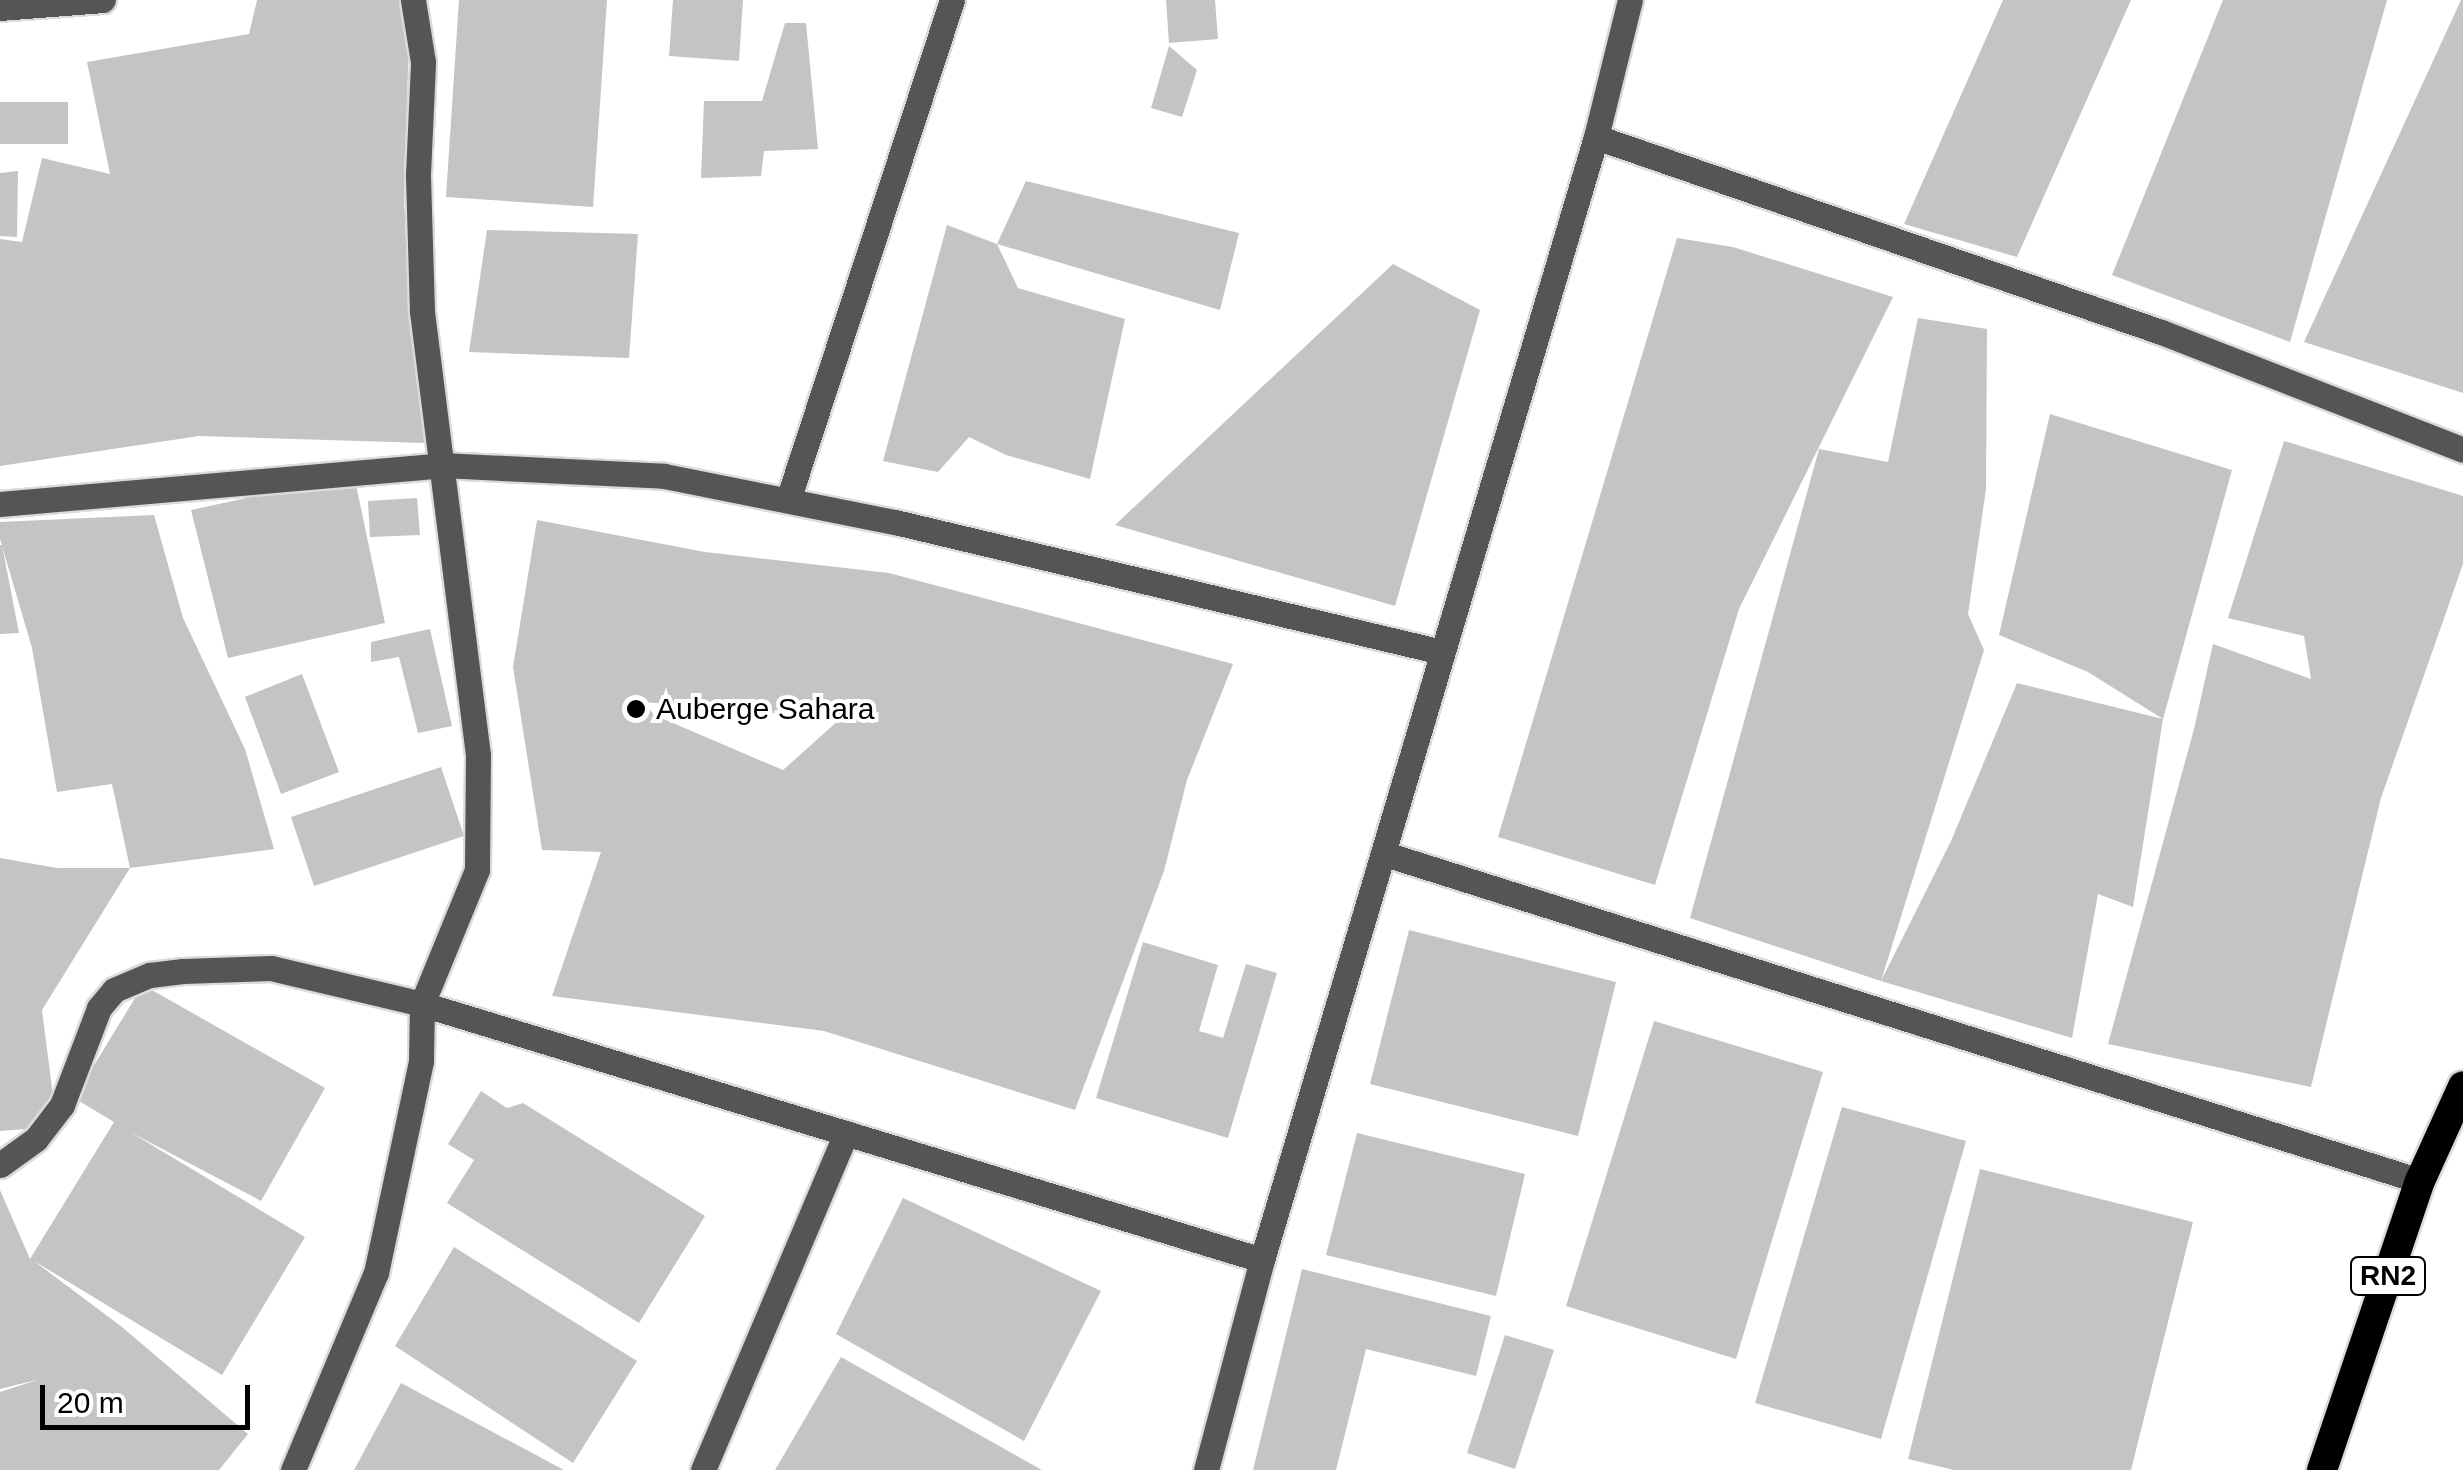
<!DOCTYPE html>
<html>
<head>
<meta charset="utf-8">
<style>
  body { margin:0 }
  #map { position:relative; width:2463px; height:1470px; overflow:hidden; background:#fff; font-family:Arial,sans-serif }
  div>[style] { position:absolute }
  .building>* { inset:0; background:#c4c4c4 }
  .roads { filter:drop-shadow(2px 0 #dbdbdb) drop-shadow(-2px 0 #dbdbdb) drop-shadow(0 2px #dbdbdb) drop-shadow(0 -2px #dbdbdb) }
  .minor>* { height:25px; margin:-12.5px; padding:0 12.5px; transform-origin:12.5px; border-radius:12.5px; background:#555 }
  .highway>* { height:30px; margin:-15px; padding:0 15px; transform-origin:15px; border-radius:15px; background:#000 }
  .dots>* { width:28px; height:28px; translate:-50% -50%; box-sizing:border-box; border:5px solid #fff; border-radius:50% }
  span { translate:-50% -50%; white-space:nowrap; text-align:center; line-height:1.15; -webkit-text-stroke:8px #fff; paint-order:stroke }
  .shield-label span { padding:2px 8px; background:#fff; border:2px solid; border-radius:8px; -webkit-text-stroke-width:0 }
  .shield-label { font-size:28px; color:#000; font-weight:700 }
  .poi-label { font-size:30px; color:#000 }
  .left { translate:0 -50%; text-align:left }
  .scale { position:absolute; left:40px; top:1385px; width:210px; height:45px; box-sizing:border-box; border:5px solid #000; border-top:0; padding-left:12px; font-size:30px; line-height:35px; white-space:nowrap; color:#000; -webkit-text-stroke:8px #fff; paint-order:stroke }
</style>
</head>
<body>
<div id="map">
  <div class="building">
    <i style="clip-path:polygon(257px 0,410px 0,404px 204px,425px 443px,199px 436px,0 466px,0 239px,22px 242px,42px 158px,110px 174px,87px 62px,249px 34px)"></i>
    <i style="clip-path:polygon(459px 0,607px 0,593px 207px,446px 197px)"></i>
    <i style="clip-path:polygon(673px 0,743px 0,739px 61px,669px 56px)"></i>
    <i style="clip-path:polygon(1166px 0,1215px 0,1218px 39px,1169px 43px)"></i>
    <i style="clip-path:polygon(2003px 0,2131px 0,2017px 257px,1904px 224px)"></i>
    <i style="clip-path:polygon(2223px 0,2387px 0,2290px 342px,2112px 275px)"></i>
    <i style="clip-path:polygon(2461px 0,2463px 0,2463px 393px,2304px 342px)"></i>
    <i style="clip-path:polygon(785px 23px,806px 23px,818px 149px,764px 151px,761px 176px,701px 178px,704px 101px,762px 101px)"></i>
    <i style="clip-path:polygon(1169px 46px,1197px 70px,1182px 117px,1151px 108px)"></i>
    <i style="clip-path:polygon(0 102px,68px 102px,68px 144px,0 144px)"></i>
    <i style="clip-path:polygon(18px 171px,17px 237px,0 236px,0 173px)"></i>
    <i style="clip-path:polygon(1026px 181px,1239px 233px,1220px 310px,997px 244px,1018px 288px,1125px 319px,1090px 479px,1006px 455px,969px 437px,938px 472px,883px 461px,947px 225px,997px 244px)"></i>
    <i style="clip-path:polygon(487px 230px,638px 234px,629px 358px,469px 352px)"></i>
    <i style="clip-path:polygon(1677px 238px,1733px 247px,1893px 297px,1739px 609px,1655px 885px,1498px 837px)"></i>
    <i style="clip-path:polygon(1393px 264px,1480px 310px,1395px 606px,1115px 525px)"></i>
    <i style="clip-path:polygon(1918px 318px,1987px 329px,1986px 489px,1968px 614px,1984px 650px,1881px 981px,1690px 918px,1819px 449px,1888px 462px)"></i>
    <i style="clip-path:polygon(2050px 414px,2232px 470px,2163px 719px,2133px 907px,2098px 894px,2072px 1038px,1881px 981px,1951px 841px,2017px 683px,2163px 719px,2088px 672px,1999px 635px)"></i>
    <i style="clip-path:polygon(2284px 441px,2463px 496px,2463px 564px,2381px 798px,2311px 1087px,2108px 1044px,2194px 729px,2213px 644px,2311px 679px,2304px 636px,2228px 618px)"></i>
    <i style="clip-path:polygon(354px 475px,385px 623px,228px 658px,191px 510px)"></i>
    <i style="clip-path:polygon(417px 498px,420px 535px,370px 537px,368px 501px)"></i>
    <i style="clip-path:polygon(154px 515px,183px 618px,245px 749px,274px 849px,130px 868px,42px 1010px,53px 1096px,28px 1129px,0 1131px,0 858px,57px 868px,130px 868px,112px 784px,57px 792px,32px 648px,0 539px,0 522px)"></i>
    <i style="clip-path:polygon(evenodd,537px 520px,705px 552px,889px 573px,1233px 664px,1187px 780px,1164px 871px,1075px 1110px,824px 1031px,552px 996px,601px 852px,542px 850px,513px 667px,537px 520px,644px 702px,840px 719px,783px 770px,654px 715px,644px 702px)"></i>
    <i style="clip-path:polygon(0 545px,2px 545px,19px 633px,0 634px)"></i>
    <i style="clip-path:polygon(430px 629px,452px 726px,418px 733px,399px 657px,371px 662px,371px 642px)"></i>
    <i style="clip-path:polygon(302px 674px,339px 772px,281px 794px,245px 697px)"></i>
    <i style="clip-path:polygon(441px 767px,464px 836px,314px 886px,291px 817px)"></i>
    <i style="clip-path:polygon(1409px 930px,1616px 982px,1578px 1136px,1370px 1084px)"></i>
    <i style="clip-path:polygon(1143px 942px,1218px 965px,1199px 1031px,1223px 1038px,1246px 964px,1277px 973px,1228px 1138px,1096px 1098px)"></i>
    <i style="clip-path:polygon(143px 985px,325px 1088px,261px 1201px,130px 1132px,305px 1237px,222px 1375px,34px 1261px,122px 1327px,248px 1434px,219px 1470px,0 1470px,0 1392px,40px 1379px,0 1389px,0 1190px,30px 1259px,114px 1122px,74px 1098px)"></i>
    <i style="clip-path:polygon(1654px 1021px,1823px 1072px,1736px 1359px,1566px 1306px)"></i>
    <i style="clip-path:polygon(481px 1091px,507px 1108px,523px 1103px,705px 1216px,639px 1323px,447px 1203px,474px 1160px,448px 1144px)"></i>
    <i style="clip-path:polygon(1842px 1107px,1966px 1141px,1881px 1439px,1755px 1403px)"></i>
    <i style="clip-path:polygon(1357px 1133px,1525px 1174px,1496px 1296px,1326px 1255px)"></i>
    <i style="clip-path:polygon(1980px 1169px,2193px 1222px,2131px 1470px,1954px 1470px,1908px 1459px)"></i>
    <i style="clip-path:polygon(903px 1198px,1101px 1291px,1024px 1441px,836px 1334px)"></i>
    <i style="clip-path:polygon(454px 1247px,637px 1361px,573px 1463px,395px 1346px)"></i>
    <i style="clip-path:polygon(1302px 1269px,1491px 1316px,1476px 1376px,1366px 1349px,1336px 1470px,1253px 1470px)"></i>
    <i style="clip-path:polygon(1505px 1335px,1554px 1350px,1515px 1469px,1467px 1453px)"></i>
    <i style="clip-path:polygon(841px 1357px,1042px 1470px,775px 1470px)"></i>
    <i style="clip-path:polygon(401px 1383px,564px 1470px,354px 1470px)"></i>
  </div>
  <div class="roads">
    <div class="minor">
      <i style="left:0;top:8px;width:103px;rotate:-4.4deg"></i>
      <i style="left:1596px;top:137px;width:598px;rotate:19.04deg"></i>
      <i style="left:2161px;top:332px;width:324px;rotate:21.3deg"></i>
      <i style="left:788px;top:500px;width:526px;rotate:-71.84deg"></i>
      <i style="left:0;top:504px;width:444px;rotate:-5deg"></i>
      <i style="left:442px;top:465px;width:222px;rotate:2.8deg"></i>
      <i style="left:664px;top:476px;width:236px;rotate:11.3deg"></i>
      <i style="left:895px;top:522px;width:562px;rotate:13.37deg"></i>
      <i style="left:1385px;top:854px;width:1085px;rotate:17.53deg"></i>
      <i style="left:0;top:1165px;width:44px;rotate:-35.8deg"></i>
      <i style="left:36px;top:1139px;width:43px;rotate:-52.6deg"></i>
      <i style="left:62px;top:1105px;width:104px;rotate:-69.1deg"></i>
      <i style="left:99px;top:1008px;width:23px;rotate:-50deg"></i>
      <i style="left:114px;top:990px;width:39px;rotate:-23deg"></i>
      <i style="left:150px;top:975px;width:33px;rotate:-7deg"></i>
      <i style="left:183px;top:971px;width:88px;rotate:-2deg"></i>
      <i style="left:271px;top:968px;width:155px;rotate:13.4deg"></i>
      <i style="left:422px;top:1004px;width:878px;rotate:16.95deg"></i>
      <i style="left:293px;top:1470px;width:214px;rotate:-67.2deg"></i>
      <i style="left:376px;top:1273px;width:217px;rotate:-78deg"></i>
      <i style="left:421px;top:1061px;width:57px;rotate:-89deg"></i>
      <i style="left:422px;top:1004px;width:145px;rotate:-67.7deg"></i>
      <i style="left:477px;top:870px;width:115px;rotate:-89.5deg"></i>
      <i style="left:478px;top:755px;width:448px;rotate:-97.2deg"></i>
      <i style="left:422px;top:311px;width:137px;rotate:-91.7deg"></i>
      <i style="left:418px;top:174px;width:112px;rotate:-87.4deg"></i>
      <i style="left:423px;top:62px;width:63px;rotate:-99.2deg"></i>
      <i style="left:703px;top:1470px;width:366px;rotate:-67deg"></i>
      <i style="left:1206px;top:1470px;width:217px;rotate:-75.1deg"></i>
      <i style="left:1262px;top:1260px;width:1172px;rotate:-73.44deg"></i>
      <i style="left:1596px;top:137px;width:141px;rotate:-76.1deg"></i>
    </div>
    <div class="highway">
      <i style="left:2322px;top:1470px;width:305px;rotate:-71.3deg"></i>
      <i style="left:2420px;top:1181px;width:104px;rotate:-65.6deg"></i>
    </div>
  </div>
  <div class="dots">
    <i style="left:636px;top:709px;background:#000"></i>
  </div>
  <div class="shield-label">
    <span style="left:2388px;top:1276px">RN2</span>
  </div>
  <div class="poi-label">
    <span class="left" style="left:656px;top:709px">Auberge Sahara</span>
  </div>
  <div class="scale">20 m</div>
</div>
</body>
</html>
